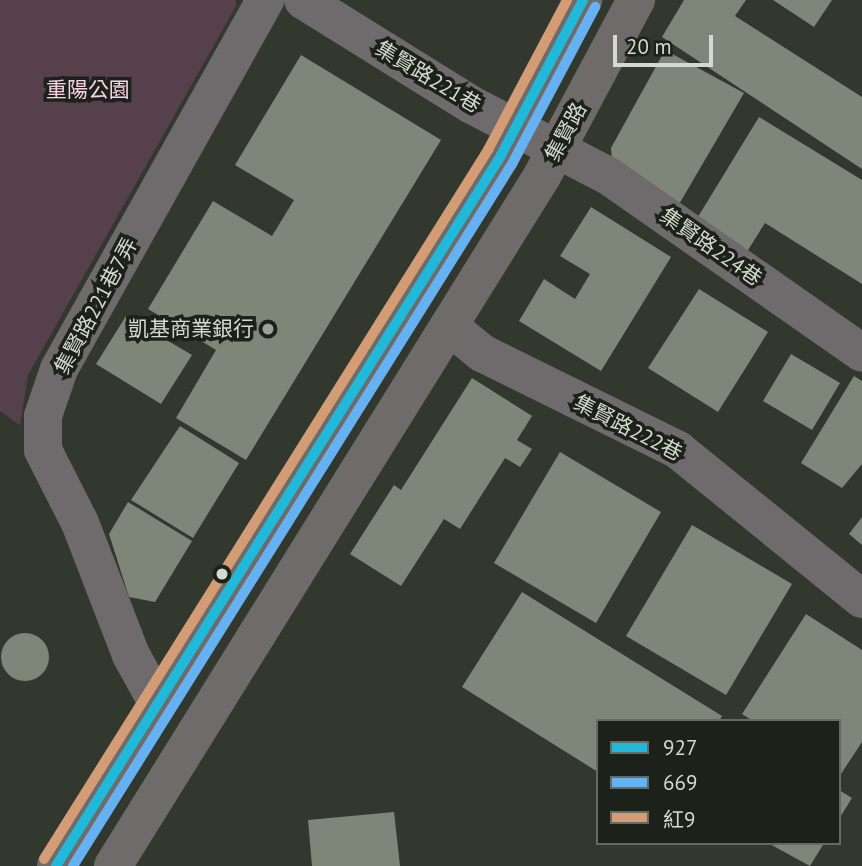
<!DOCTYPE html>
<html>
<head>
<meta charset="utf-8">
<style>
  body { margin:0 }
  #map { position:relative; width:862px; height:866px; overflow:hidden; background:#33382e; font-family:"PT Sans","Noto Sans TC",sans-serif }
  div>[style] { position:absolute }
  .green>* { inset:0; background:#55404b }
  .building>* { inset:0; background:#7e8579 }
  .round { border-radius:50% }
  .minor>* { height:38px; margin:-19px; padding:0 19px; transform-origin:19px; border-radius:19px; background:#6f6b6c }
  .major>* { height:38px; margin:-19px; padding:0 19px; transform-origin:19px; border-radius:19px; background:#6f6b6a }
  .bus-1>* { height:10px; margin:-5px; padding:0 5px; transform-origin:5px; border-radius:5px; background:#20b9da }
  .bus-2>* { height:10px; margin:-5px; padding:0 5px; transform-origin:5px; border-radius:5px; background:#66b1f2 }
  .bus-3>* { height:10px; margin:-5px; padding:0 5px; transform-origin:5px; border-radius:5px; background:#d39c74 }
  .dots>* { width:19px; height:19px; translate:-50% -50%; box-sizing:border-box; border:4px solid #1c2119; border-radius:50% }
  span { translate:-50% -50%; white-space:nowrap; text-align:center; line-height:1.15; -webkit-text-stroke:7px #1c2119; paint-order:stroke }
  .street-label { font-size:21px; color:#d4dad0 }
  .park-label { font-size:21px; color:#f9d0e6 }
  .poi-label { font-size:21px; color:#d4dad0 }
  .right { translate:-100% -50%; text-align:right }
  .legend { position:absolute; left:596px; top:719px; width:245px; height:126px; box-sizing:border-box; background:#1c2119; border:2px solid #666b62; margin:0; padding:9px 12px; list-style:none; font-size:21px; color:#d4dad0 }
  .legend li { display:flex; align-items:center; gap:14px; height:35px }
  .legend b { width:35px; border:2px solid #666b62 }
  .scale { position:absolute; left:613px; top:35px; width:100px; height:32px; box-sizing:border-box; border:4px solid #d4dad0; border-top:0; padding-left:9px; font-size:21px; line-height:24px; white-space:nowrap; color:#d4dad0; -webkit-text-stroke:5px #1c2119; paint-order:stroke }
</style>
</head>
<body>
<div id="map">
  <div class="green">
    <i style="clip-path:polygon(0 0,236px 0,236px 6px,28px 375px,20px 425px,0 411px)"></i>
  </div>
  <div class="building">
    <i style="clip-path:polygon(684px 0,746px 0,735px 16px,862px 97px,862px 169px,662px 37px)"></i>
    <i style="clip-path:polygon(773px 0,832px 0,814px 27px)"></i>
    <i style="clip-path:polygon(665px 50px,744px 93px,678px 206px,612px 159px,611px 148px)"></i>
    <i style="clip-path:polygon(301px 55px,441px 140px,246px 460px,176px 418px,216px 350px,148px 309px,213px 201px,272px 236px,294px 200px,235px 165px)"></i>
    <i style="clip-path:polygon(759px 117px,862px 180px,862px 284px,765px 223px,745px 255px,693px 225px)"></i>
    <i style="clip-path:polygon(591px 207px,671px 257px,601px 371px,519px 321px,544px 279px,575px 299px,590px 274px,560px 256px)"></i>
    <i style="clip-path:polygon(699px 289px,768px 332px,718px 412px,648px 368px)"></i>
    <i style="clip-path:polygon(126px 316px,192px 355px,161px 404px,96px 364px)"></i>
    <i style="clip-path:polygon(791px 354px,840px 383px,812px 430px,763px 401px)"></i>
    <i style="clip-path:polygon(854px 376px,862px 381px,862px 464px,842px 488px,801px 463px)"></i>
    <i style="clip-path:polygon(472px 378px,532px 416px,517px 440px,532px 449px,520px 467px,505px 458px,460px 529px,444px 519px,401px 586px,350px 554px,394px 485px,401px 490px)"></i>
    <i style="clip-path:polygon(180px 426px,239px 463px,193px 538px,131px 500px)"></i>
    <i style="clip-path:polygon(560px 452px,661px 512px,596px 623px,494px 563px)"></i>
    <i style="clip-path:polygon(128px 502px,192px 541px,155px 602px,129px 597px,109px 534px)"></i>
    <i style="clip-path:polygon(862px 517px,862px 545px,849px 534px)"></i>
    <i style="clip-path:polygon(692px 525px,792px 584px,726px 695px,626px 636px)"></i>
    <i style="clip-path:polygon(522px 592px,722px 716px,719px 721px,598px 721px,598px 772px,462px 687px)"></i>
    <i style="clip-path:polygon(806px 614px,862px 650px,862px 742px,839px 777px,839px 721px,753px 721px,742px 714px)"></i>
    <i class="round" style="left:1px;top:633px;width:48px;height:48px"></i>
    <i style="clip-path:polygon(839px 790px,852px 798px,839px 819px)"></i>
    <i style="clip-path:polygon(394px 812px,400px 866px,312px 866px,308px 820px)"></i>
    <i style="clip-path:polygon(768px 843px,824px 843px,810px 866px)"></i>
  </div>
  <div class="minor">
    <i style="left:303px;top:0;width:197px;rotate:31.9deg"></i>
    <i style="left:470px;top:104px;width:158px;rotate:27.5deg"></i>
    <i style="left:610px;top:177px;width:307px;rotate:34.9deg"></i>
    <i style="left:449px;top:326px;width:43px;rotate:39.3deg"></i>
    <i style="left:482px;top:353px;width:219px;rotate:26.3deg"></i>
    <i style="left:678px;top:450px;width:237px;rotate:39deg"></i>
    <i style="left:157px;top:702px;width:54px;rotate:-119deg"></i>
    <i style="left:131px;top:655px;width:142px;rotate:-111.1deg"></i>
    <i style="left:80px;top:523px;width:82px;rotate:-116.9deg"></i>
    <i style="left:43px;top:450px;width:34px;rotate:-90deg"></i>
    <i style="left:43px;top:416px;width:50px;rotate:-71.2deg"></i>
    <i style="left:59px;top:369px;width:423px;rotate:-60.8deg"></i>
  </div>
  <div class="major">
    <i style="left:56px;top:866px;width:837px;rotate:-57.94deg"></i>
    <i style="left:500px;top:157px;width:178px;rotate:-62.1deg"></i>
    <i style="left:113px;top:866px;width:812px;rotate:-58.13deg"></i>
    <i style="left:542px;top:176px;width:200px;rotate:-61.9deg"></i>
  </div>
  <div class="bus-1">
    <i style="left:56px;top:866px;width:837px;rotate:-57.94deg"></i>
    <i style="left:500px;top:157px;width:178px;rotate:-62.1deg"></i>
  </div>
  <div class="bus-2">
    <i style="left:73px;top:866px;width:828px;rotate:-57.98deg"></i>
    <i style="left:512px;top:164px;width:178px;rotate:-62.1deg"></i>
  </div>
  <div class="bus-3">
    <i style="left:44px;top:859px;width:837px;rotate:-57.94deg"></i>
    <i style="left:488px;top:150px;width:170px;rotate:-62.2deg"></i>
  </div>
  <div class="dots">
    <i style="left:268px;top:329px;background:#9ca197"></i>
    <i style="left:222px;top:574px;background:#d4dad0"></i>
  </div>
  <div class="street-label">
    <span style="left:428px;top:77px;rotate:31deg">集賢路221巷</span>
    <span style="left:566px;top:132px;rotate:-62deg">集賢路</span>
    <span style="left:711px;top:247px;rotate:35deg">集賢路224巷</span>
    <span style="left:96px;top:306px;rotate:-62deg">集賢路221巷7弄</span>
    <span style="left:628px;top:428px;rotate:27deg">集賢路222巷</span>
  </div>
  <div class="park-label">
    <span style="left:88px;top:90px">重陽公園</span>
  </div>
  <div class="poi-label">
    <span class="right" style="left:254px;top:329px">凱基商業銀行</span>
  </div>
  <ul class="legend">
  <li><b style="height:9px;background:#20b9da"></b>927</li>
  <li><b style="height:9px;background:#66b1f2"></b>669</li>
  <li><b style="height:9px;background:#d39c74"></b>紅9</li>
  </ul>
  <div class="scale">20 m</div>
</div>
</body>
</html>
